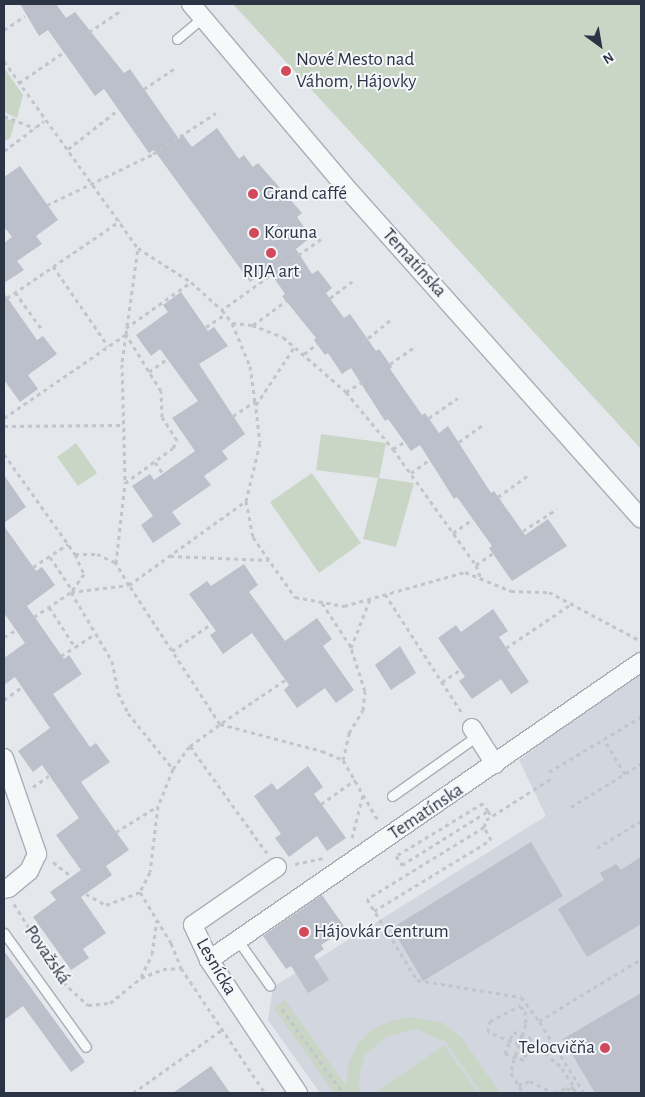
<!DOCTYPE html>
<html>
<head>
<meta charset="utf-8">
<style>
  body { margin:0 }
  #map { position:relative; width:645px; height:1097px; overflow:hidden; background:#e4e7ec; font-family:"Alegreya Sans",sans-serif }
  div>[style] { position:absolute }
  .built>* { inset:0; background:#d2d6de }
  .green>* { inset:0; background:#c9d6c5 }
  .building>* { inset:0; background:#bbc0ca }
  .path>* { height:3px; margin-top:-1.5px; transform-origin:0; background:repeating-linear-gradient(90deg,#c2c5cb 0 4px,transparent 0 8px) }
  .roads { filter:drop-shadow(1px 0 #a9aeb7) drop-shadow(-1px 0 #a9aeb7) drop-shadow(0 1px #a9aeb7) drop-shadow(0 -1px #a9aeb7) }
  .service>* { height:9px; margin:-4.5px; padding:0 4.5px; transform-origin:4.5px; border-radius:4.5px; background:#f7f8fa }
  .minor>* { height:18px; margin:-9px; padding:0 9px; transform-origin:9px; border-radius:9px; background:#f7f8fa }
  .dots>* { width:14px; height:14px; translate:-50% -50%; box-sizing:border-box; border:2px solid #f4f6f9; border-radius:50% }
  span { translate:-50% -50%; white-space:nowrap; text-align:center; line-height:1.15; -webkit-text-stroke:4px #f4f6f9; paint-order:stroke }
  .poi-label { font-size:19px; color:#2b3445 }
  .left { translate:0 -50%; text-align:left }
  .right { translate:-100% -50%; text-align:right }
  .street-label { font-size:19px; color:#2b3445 }
  .frame { position:absolute; inset:0; border:5px solid #2b3445; pointer-events:none }
  .north { position:absolute; left:575px; top:20px; width:50px; height:50px; -webkit-text-stroke:4px #f4f6f9; paint-order:stroke; rotate:148deg; font-size:14px; font-weight:700; line-height:20px; text-align:center; color:#2b3445 }
  .north::after { content:''; display:block; margin:auto; width:18px; height:22px; background:#2b3445; clip-path:polygon(50% 0,100% 100%,50% 72%,0 100%) }
</style>
</head>
<body>
<div id="map">
  <div class="built">
    <i style="clip-path:polygon(641px 669px,641px 1093px,320px 1093px,268px 1020px,273px 987px,546px 816px,519px 760px)"></i>
  </div>
  <div class="green">
    <i style="clip-path:polygon(233px 4px,641px 4px,641px 449px)"></i>
    <i style="clip-path:polygon(4px 68px,23px 95px,17px 118px,4px 112px)"></i>
    <i style="clip-path:polygon(4px 118px,15px 122px,10px 138px,4px 142px)"></i>
    <i style="clip-path:polygon(321px 434px,386px 443px,379px 478px,414px 483px,396px 547px,363px 539px,378px 478px,316px 470px)"></i>
    <i style="clip-path:polygon(76px 443px,97px 473px,78px 486px,57px 457px)"></i>
    <i style="clip-path:polygon(312px 473px,361px 543px,319px 573px,270px 502px)"></i>
    <i style="clip-path:polygon(285px 1000px,346px 1086px,349px 1063px,358px 1043px,373px 1029px,393px 1020px,412px 1017px,443px 1023px,462px 1038px,500px 1093px,481px 1093px,446px 1042px,416px 1029px,386px 1037px,365px 1055px,360px 1072px,359px 1093px,334px 1093px,274px 1008px)"></i>
    <i style="clip-path:polygon(444px 1045px,478px 1093px,375px 1093px)"></i>
  </div>
  <div class="building">
    <i style="clip-path:polygon(20px 4px,56px 4px,66px 18px,75px 12px,124px 73px,130px 69px,179px 139px,183px 135px,192px 147px,217px 128px,239px 159px,244px 155px,253px 167px,258px 163px,302px 213px,297px 217px,311px 237px,296px 249px,312px 274px,318px 270px,332px 288px,326px 293px,344px 318px,350px 314px,376px 351px,379px 349px,392px 367px,390px 369px,422px 415px,425px 413px,439px 433px,448px 426px,491px 493px,494px 491px,525px 535px,548px 519px,567px 546px,512px 581px,489px 548px,492px 546px,457px 497px,454px 499px,420px 445px,411px 451px,388px 419px,385px 421px,351px 368px,342px 374px,328px 353px,325px 355px,314px 340px,316px 338px,282px 296px,285px 294px,268px 269px,250px 282px,154px 150px,149px 153px,104px 89px,95px 96px,48px 30px,39px 36px)"></i>
    <i style="clip-path:polygon(20px 166px,58px 220px,36px 236px,42px 244px,17px 261px,24px 270px,4px 283px,4px 243px,12px 237px,4px 227px,4px 177px)"></i>
    <i style="clip-path:polygon(181px 292px,208px 331px,214px 327px,228px 346px,199px 364px,245px 434px,222px 451px,228px 459px,204px 476px,211px 485px,172px 512px,181px 524px,153px 543px,141px 525px,153px 516px,132px 486px,150px 474px,154px 480px,195px 451px,172px 418px,198px 401px,160px 349px,151px 356px,136px 335px,168px 312px,163px 305px)"></i>
    <i style="clip-path:polygon(4px 293px,37px 340px,43px 336px,57px 354px,28px 375px,38px 389px,20px 402px,4px 380px)"></i>
    <i style="clip-path:polygon(4px 475px,26px 507px,4px 523px)"></i>
    <i style="clip-path:polygon(4px 526px,36px 571px,42px 567px,55px 585px,27px 606px,64px 659px,69px 655px,82px 674px,53px 694px,90px 747px,96px 743px,110px 762px,81px 782px,129px 850px,106px 866px,112px 875px,81px 897px,106px 933px,83px 949px,89px 958px,71px 970px,33px 917px,56px 900px,50px 892px,81px 870px,56px 835px,79px 818px,42px 765px,33px 772px,18px 751px,50px 728px,15px 677px,4px 685px,4px 658px,25px 643px,4px 613px)"></i>
    <i style="clip-path:polygon(244px 564px,258px 585px,249px 592px,285px 641px,317px 618px,332px 639px,323px 646px,354px 690px,336px 703px,325px 688px,297px 708px,284px 690px,289px 685px,252px 633px,223px 654px,210px 635px,216px 631px,189px 594px,207px 581px,211px 586px)"></i>
    <i style="clip-path:polygon(493px 609px,508px 631px,499px 637px,529px 682px,511px 694px,501px 679px,472px 699px,459px 681px,465px 677px,438px 638px,456px 625px,461px 632px)"></i>
    <i style="clip-path:polygon(400px 646px,416px 673px,391px 690px,375px 665px)"></i>
    <i style="clip-path:polygon(308px 766px,323px 787px,314px 794px,346px 838px,327px 851px,317px 836px,289px 857px,275px 838px,281px 834px,254px 796px,272px 783px,277px 790px)"></i>
    <i style="clip-path:polygon(531px 842px,563px 896px,423px 981px,392px 928px)"></i>
    <i style="clip-path:polygon(641px 857px,641px 924px,587px 957px,558px 909px,604px 880px,600px 873px,616px 864px,621px 870px)"></i>
    <i style="clip-path:polygon(322px 895px,346px 929px,321px 945px,324px 949px,314px 956px,329px 980px,308px 993px,291px 966px,286px 969px,263px 936px)"></i>
    <i style="clip-path:polygon(4px 951px,85px 1062px,71px 1072px,23px 1006px,4px 1020px)"></i>
    <i style="clip-path:polygon(641px 993px,641px 1093px,595px 1093px,563px 1039px)"></i>
    <i style="clip-path:polygon(211px 1066px,230px 1093px,173px 1093px)"></i>
  </div>
  <div class="path">
    <i style="left:4px;top:30px;width:25px;rotate:-34deg"></i>
    <i style="left:89px;top:32px;width:40px;rotate:-34deg"></i>
    <i style="left:4px;top:61px;width:230px;rotate:54.4deg"></i>
    <i style="left:19px;top:83px;width:55px;rotate:-34.6deg"></i>
    <i style="left:144px;top:89px;width:36px;rotate:-34deg"></i>
    <i style="left:4px;top:116px;width:33px;rotate:21deg"></i>
    <i style="left:68px;top:149px;width:63px;rotate:-38deg"></i>
    <i style="left:4px;top:151px;width:50px;rotate:-36.9deg"></i>
    <i style="left:47px;top:205px;width:118px;rotate:-25.7deg"></i>
    <i style="left:153px;top:154px;width:75px;rotate:-33.1deg"></i>
    <i style="left:321px;top:239px;width:122px;rotate:144.4deg"></i>
    <i style="left:222px;top:310px;width:16px;rotate:52deg"></i>
    <i style="left:232px;top:323px;width:47px;rotate:67.3deg"></i>
    <i style="left:250px;top:366px;width:35px;rotate:82deg"></i>
    <i style="left:255px;top:401px;width:42px;rotate:83.2deg"></i>
    <i style="left:260px;top:443px;width:60px;rotate:103.6deg"></i>
    <i style="left:246px;top:501px;width:37px;rotate:79deg"></i>
    <i style="left:253px;top:537px;width:73px;rotate:55deg"></i>
    <i style="left:295px;top:597px;width:50px;rotate:10.4deg"></i>
    <i style="left:344px;top:606px;width:126px;rotate:-15.7deg"></i>
    <i style="left:465px;top:572px;width:50px;rotate:22.4deg"></i>
    <i style="left:511px;top:591px;width:38px;rotate:2deg"></i>
    <i style="left:549px;top:592px;width:104px;rotate:28deg"></i>
    <i style="left:53px;top:266px;width:97px;rotate:55.5deg"></i>
    <i style="left:15px;top:292px;width:48px;rotate:54.3deg"></i>
    <i style="left:7px;top:298px;width:137px;rotate:-34.3deg"></i>
    <i style="left:330px;top:298px;width:31px;rotate:-37deg"></i>
    <i style="left:232px;top:323px;width:20px;rotate:6deg"></i>
    <i style="left:252px;top:325px;width:33px;rotate:21deg"></i>
    <i style="left:283px;top:337px;width:84px;rotate:41.1deg"></i>
    <i style="left:346px;top:392px;width:74px;rotate:50.5deg"></i>
    <i style="left:393px;top:449px;width:143px;rotate:54.4deg"></i>
    <i style="left:476px;top:565px;width:12px;rotate:70deg"></i>
    <i style="left:253px;top:325px;width:41px;rotate:-36deg"></i>
    <i style="left:206px;top:327px;width:23px;rotate:-34deg"></i>
    <i style="left:126px;top:328px;width:80px;rotate:-35.3deg"></i>
    <i style="left:362px;top:343px;width:36px;rotate:-39deg"></i>
    <i style="left:304px;top:354px;width:16px;rotate:-38deg"></i>
    <i style="left:390px;top:364px;width:29px;rotate:-35deg"></i>
    <i style="left:149px;top:372px;width:22px;rotate:-36deg"></i>
    <i style="left:346px;top:392px;width:19px;rotate:-32deg"></i>
    <i style="left:256px;top:405px;width:71px;rotate:-56.5deg"></i>
    <i style="left:233px;top:416px;width:27px;rotate:-34deg"></i>
    <i style="left:4px;top:418px;width:148px;rotate:-34.5deg"></i>
    <i style="left:126px;top:334px;width:30px;rotate:98deg"></i>
    <i style="left:122px;top:364px;width:118px;rotate:88.5deg"></i>
    <i style="left:429px;top:418px;width:35px;rotate:-35deg"></i>
    <i style="left:4px;top:426px;width:120px;rotate:-0.5deg"></i>
    <i style="left:459px;top:442px;width:29px;rotate:-36deg"></i>
    <i style="left:393px;top:449px;width:13px;rotate:-32deg"></i>
    <i style="left:4px;top:454px;width:123px;rotate:54.6deg"></i>
    <i style="left:75px;top:554px;width:22px;rotate:66deg"></i>
    <i style="left:84px;top:574px;width:22px;rotate:126deg"></i>
    <i style="left:71px;top:592px;width:80px;rotate:59.3deg"></i>
    <i style="left:112px;top:661px;width:33px;rotate:79deg"></i>
    <i style="left:118px;top:693px;width:22px;rotate:63deg"></i>
    <i style="left:128px;top:713px;width:72px;rotate:51.2deg"></i>
    <i style="left:173px;top:769px;width:40px;rotate:112deg"></i>
    <i style="left:158px;top:806px;width:66px;rotate:96.9deg"></i>
    <i style="left:150px;top:872px;width:22px;rotate:117deg"></i>
    <i style="left:155px;top:462px;width:14px;rotate:56deg"></i>
    <i style="left:411px;top:473px;width:24px;rotate:-36deg"></i>
    <i style="left:498px;top:497px;width:36px;rotate:-36deg"></i>
    <i style="left:523px;top:531px;width:40px;rotate:-32.9deg"></i>
    <i style="left:453px;top:533px;width:24px;rotate:-35deg"></i>
    <i style="left:75px;top:554px;width:22px"></i>
    <i style="left:97px;top:554px;width:21px;rotate:25deg"></i>
    <i style="left:170px;top:556px;width:99px;rotate:2.3deg"></i>
    <i style="left:50px;top:557px;width:40px;rotate:56deg"></i>
    <i style="left:476px;top:565px;width:21px;rotate:-35deg"></i>
    <i style="left:33px;top:567px;width:42px;rotate:-33.3deg"></i>
    <i style="left:385px;top:594px;width:142px;rotate:57.1deg"></i>
    <i style="left:322px;top:603px;width:53px;rotate:56.6deg"></i>
    <i style="left:49px;top:607px;width:48px;rotate:57deg"></i>
    <i style="left:75px;top:647px;width:24px;rotate:-33deg"></i>
    <i style="left:34px;top:617px;width:45px;rotate:-34deg"></i>
    <i style="left:71px;top:592px;width:58px;rotate:-6.9deg"></i>
    <i style="left:129px;top:585px;width:26px;rotate:-121deg"></i>
    <i style="left:116px;top:563px;width:81px;rotate:-83.6deg"></i>
    <i style="left:125px;top:483px;width:59px;rotate:-36.1deg"></i>
    <i style="left:173px;top:448px;width:9px;rotate:-63deg"></i>
    <i style="left:177px;top:440px;width:27px;rotate:-123deg"></i>
    <i style="left:162px;top:417px;width:26px;rotate:-92deg"></i>
    <i style="left:161px;top:391px;width:67px;rotate:-121.6deg"></i>
    <i style="left:126px;top:334px;width:87px;rotate:-82.1deg"></i>
    <i style="left:138px;top:248px;width:63px;rotate:32.7deg"></i>
    <i style="left:191px;top:282px;width:42px;rotate:42.1deg"></i>
    <i style="left:4px;top:637px;width:14px;rotate:-30deg"></i>
    <i style="left:506px;top:648px;width:81px;rotate:-33.9deg"></i>
    <i style="left:172px;top:651px;width:47px;rotate:-34.7deg"></i>
    <i style="left:61px;top:656px;width:17px;rotate:-33deg"></i>
    <i style="left:285px;top:680px;width:78px;rotate:145.9deg"></i>
    <i style="left:220px;top:724px;width:106px;rotate:14.8deg"></i>
    <i style="left:322px;top:751px;width:23px;rotate:23deg"></i>
    <i style="left:343px;top:760px;width:72px;rotate:59.9deg"></i>
    <i style="left:442px;top:682px;width:22px;rotate:-34deg"></i>
    <i style="left:4px;top:700px;width:22px;rotate:-36deg"></i>
    <i style="left:190px;top:746px;width:132px;rotate:54.3deg"></i>
    <i style="left:343px;top:760px;width:28px;rotate:-77deg"></i>
    <i style="left:349px;top:733px;width:27px;rotate:-59deg"></i>
    <i style="left:363px;top:710px;width:19px;rotate:-84deg"></i>
    <i style="left:365px;top:691px;width:45px;rotate:-108deg"></i>
    <i style="left:351px;top:648px;width:53px;rotate:-68.8deg"></i>
    <i style="left:173px;top:769px;width:29px;rotate:-54deg"></i>
    <i style="left:190px;top:746px;width:37px;rotate:-36deg"></i>
    <i style="left:220px;top:724px;width:166px;rotate:-123.2deg"></i>
    <i style="left:129px;top:585px;width:144px;rotate:-35.7deg"></i>
    <i style="left:549px;top:772px;width:64px;rotate:-31deg"></i>
    <i style="left:625px;top:774px;width:41px;rotate:-121deg"></i>
    <i style="left:604px;top:739px;width:43px;rotate:-30.7deg"></i>
    <i style="left:33px;top:787px;width:19px;rotate:-35deg"></i>
    <i style="left:321px;top:804px;width:42px;rotate:-35.2deg"></i>
    <i style="left:571px;top:807px;width:82px;rotate:-31.6deg"></i>
    <i style="left:488px;top:811px;width:9px;rotate:-122deg"></i>
    <i style="left:483px;top:803px;width:102px;rotate:148.7deg"></i>
    <i style="left:396px;top:856px;width:11px;rotate:56deg"></i>
    <i style="left:402px;top:865px;width:102px;rotate:-32.1deg"></i>
    <i style="left:488px;top:811px;width:7px;rotate:56deg"></i>
    <i style="left:484px;top:827px;width:7px;rotate:-74deg"></i>
    <i style="left:486px;top:820px;width:78px;rotate:-32.5deg"></i>
    <i style="left:116px;top:832px;width:49px;rotate:-31.8deg"></i>
    <i style="left:352px;top:838px;width:44px;rotate:-75.7deg"></i>
    <i style="left:597px;top:848px;width:52px;rotate:-31.5deg"></i>
    <i style="left:53px;top:862px;width:24px;rotate:38deg"></i>
    <i style="left:295px;top:864px;width:29px;rotate:-12deg"></i>
    <i style="left:140px;top:892px;width:60px;rotate:58.7deg"></i>
    <i style="left:171px;top:943px;width:27px;rotate:68deg"></i>
    <i style="left:181px;top:968px;width:151px;rotate:56.1deg"></i>
    <i style="left:86px;top:894px;width:23px;rotate:29deg"></i>
    <i style="left:106px;top:905px;width:36px;rotate:-21deg"></i>
    <i style="left:14px;top:904px;width:92px;rotate:57.9deg"></i>
    <i style="left:63px;top:982px;width:34px;rotate:43deg"></i>
    <i style="left:88px;top:1005px;width:22px;rotate:-5deg"></i>
    <i style="left:110px;top:1003px;width:40px;rotate:-39deg"></i>
    <i style="left:141px;top:978px;width:24px;rotate:-22deg"></i>
    <i style="left:163px;top:969px;width:18px;rotate:-3deg"></i>
    <i style="left:374px;top:911px;width:137px;rotate:-31.3deg"></i>
    <i style="left:491px;top:840px;width:15px;rotate:-118deg"></i>
    <i style="left:484px;top:827px;width:137px;rotate:148.4deg"></i>
    <i style="left:367px;top:899px;width:95px;rotate:58.3deg"></i>
    <i style="left:417px;top:980px;width:105px;rotate:9.3deg"></i>
    <i style="left:521px;top:997px;width:30px;rotate:53deg"></i>
    <i style="left:141px;top:977px;width:25px;rotate:-64deg"></i>
    <i style="left:152px;top:954px;width:34px;rotate:-82deg"></i>
    <i style="left:282px;top:1009px;width:104px;rotate:54deg"></i>
    <i style="left:513px;top:1032px;width:19px;rotate:18deg"></i>
    <i style="left:531px;top:1038px;width:23px;rotate:108deg"></i>
    <i style="left:524px;top:1060px;width:20px;rotate:-162deg"></i>
    <i style="left:505px;top:1054px;width:23px;rotate:-70deg"></i>
    <i style="left:518px;top:1085px;width:13px;rotate:-18deg"></i>
    <i style="left:530px;top:1081px;width:27px;rotate:27deg"></i>
    <i style="left:554px;top:1093px;width:13px;rotate:-23deg"></i>
    <i style="left:566px;top:1088px;width:6px;rotate:18deg"></i>
    <i style="left:572px;top:1090px;width:5px;rotate:-79deg"></i>
    <i style="left:573px;top:1085px;width:23px;rotate:-124deg"></i>
    <i style="left:560px;top:1066px;width:18px;rotate:-139deg"></i>
    <i style="left:546px;top:1054px;width:18px;rotate:-161deg"></i>
    <i style="left:529px;top:1048px;width:11px;rotate:-158deg"></i>
    <i style="left:519px;top:1044px;width:33px;rotate:-159deg"></i>
    <i style="left:488px;top:1032px;width:11px;rotate:-80deg"></i>
    <i style="left:490px;top:1021px;width:34px;rotate:-27deg"></i>
    <i style="left:520px;top:1006px;width:7px;rotate:45deg"></i>
    <i style="left:525px;top:1011px;width:13px;rotate:86deg"></i>
    <i style="left:526px;top:1024px;width:12px;rotate:110deg"></i>
    <i style="left:522px;top:1035px;width:9px;rotate:108deg"></i>
    <i style="left:519px;top:1044px;width:23px;rotate:108deg"></i>
    <i style="left:512px;top:1066px;width:7px;rotate:98deg"></i>
    <i style="left:511px;top:1073px;width:23px;rotate:59deg"></i>
    <i style="left:573px;top:1088px;width:7px;rotate:45deg"></i>
    <i style="left:133px;top:1093px;width:110px;rotate:-35.4deg"></i>
    <i style="left:584px;top:1093px;width:85px;rotate:-122deg"></i>
    <i style="left:539px;top:1021px;width:119px;rotate:-31.3deg"></i>
  </div>
  <div class="roads">
    <div class="service">
      <i style="left:177px;top:39px;width:34px;rotate:-40deg"></i>
      <i style="left:392px;top:796px;width:104px;rotate:-35.2deg"></i>
      <i style="left:4px;top:933px;width:140px;rotate:54.3deg"></i>
      <i style="left:237px;top:939px;width:57px;rotate:54.9deg"></i>
    </div>
    <div class="minor">
      <i style="left:191px;top:4px;width:248px;rotate:49.8deg"></i>
      <i style="left:351px;top:193px;width:436px;rotate:48.3deg"></i>
      <i style="left:472px;top:728px;width:43px;rotate:57.4deg"></i>
      <i style="left:4px;top:758px;width:102px;rotate:71deg"></i>
      <i style="left:37px;top:854px;width:19px;rotate:115deg"></i>
      <i style="left:29px;top:871px;width:26px;rotate:140deg"></i>
      <i style="left:9px;top:888px;width:5px;rotate:169deg"></i>
      <i style="left:277px;top:867px;width:102px;rotate:145.4deg"></i>
      <i style="left:193px;top:925px;width:38px;rotate:65deg"></i>
      <i style="left:209px;top:960px;width:160px;rotate:56.2deg"></i>
      <i style="left:209px;top:960px;width:525px;rotate:-34.6deg"></i>
    </div>
  </div>
  <div class="dots">
    <i style="left:286px;top:71px;background:#d1495b"></i>
    <i style="left:253px;top:194px;background:#d1495b"></i>
    <i style="left:254px;top:233px;background:#d1495b"></i>
    <i style="left:271px;top:253px;background:#d1495b"></i>
    <i style="left:304px;top:932px;background:#d1495b"></i>
    <i style="left:605px;top:1048px;background:#d1495b"></i>
  </div>
  <div class="poi-label">
    <span class="left" style="left:296px;top:71px">Nové Mesto nad<br>Váhom, Hájovky</span>
    <span class="left" style="left:263px;top:194px">Grand caffé</span>
    <span class="left" style="left:264px;top:233px">Koruna</span>
    <span style="left:271px;top:272px">RIJA art</span>
    <span class="left" style="left:314px;top:932px">Hájovkár Centrum</span>
    <span class="right" style="left:595px;top:1048px">Telocvičňa</span>
  </div>
  <div class="street-label">
    <span style="left:414px;top:263px;rotate:48deg">Tematínska</span>
    <span style="left:426px;top:812px;rotate:-34deg">Tematínska</span>
    <span style="left:47px;top:955px;rotate:56deg">Považská</span>
    <span style="left:216px;top:967px;rotate:60deg">Lesnícka</span>
  </div>
  <div class="frame"></div>
  <div class="north">N</div>
</div>
</body>
</html>
